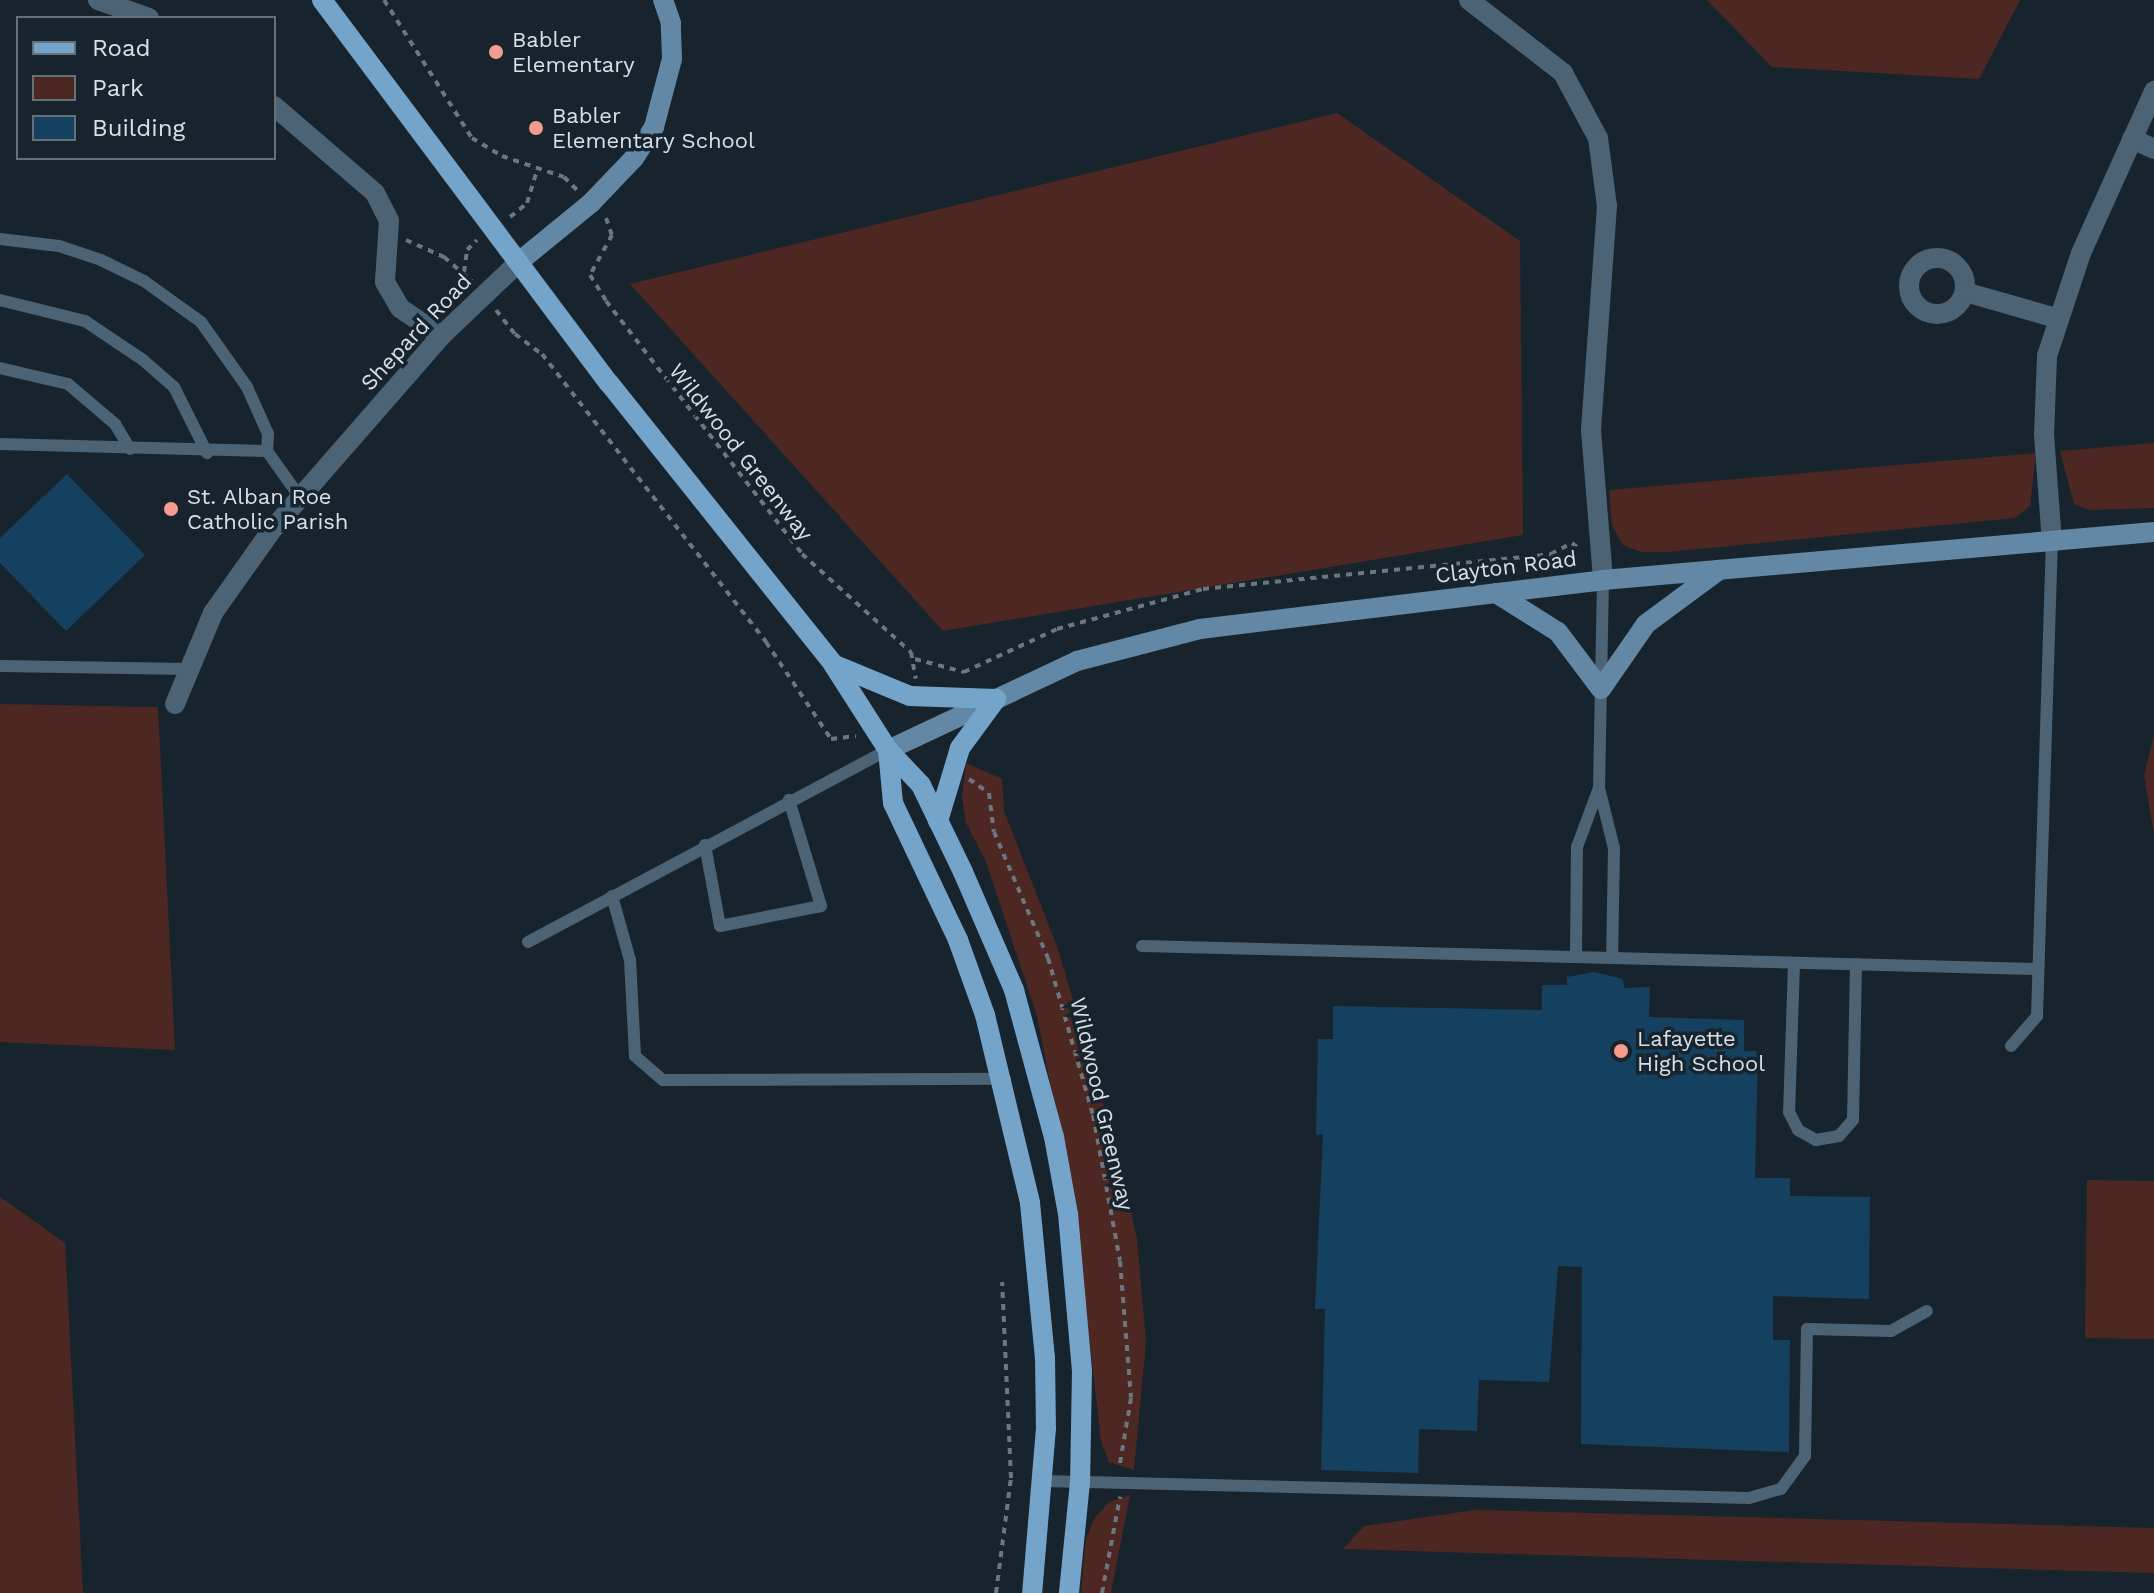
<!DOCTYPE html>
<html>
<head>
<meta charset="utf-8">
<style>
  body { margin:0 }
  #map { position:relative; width:2154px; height:1593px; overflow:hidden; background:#18242d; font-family:"Work Sans",sans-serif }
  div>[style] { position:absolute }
  .green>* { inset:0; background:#4d2722 }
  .building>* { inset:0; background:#154160 }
  .path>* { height:4px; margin-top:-2px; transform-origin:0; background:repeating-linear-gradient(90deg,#6c767e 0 6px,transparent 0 12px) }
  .lane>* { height:12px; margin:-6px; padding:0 6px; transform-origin:6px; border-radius:6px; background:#4c6376 }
  .street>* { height:20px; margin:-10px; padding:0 10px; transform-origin:10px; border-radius:10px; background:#4c6376 }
  .street>.ring { margin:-10px; padding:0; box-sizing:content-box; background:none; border:20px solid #4c6376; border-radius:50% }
  .secondary>* { height:20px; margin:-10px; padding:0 10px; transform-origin:10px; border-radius:10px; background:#6388a5 }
  .primary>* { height:20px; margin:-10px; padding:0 10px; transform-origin:10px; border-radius:10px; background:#74a4ca }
  .dots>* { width:22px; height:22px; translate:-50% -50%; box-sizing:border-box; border:4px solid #18242d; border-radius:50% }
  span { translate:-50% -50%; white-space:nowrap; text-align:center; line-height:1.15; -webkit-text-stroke:7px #18242d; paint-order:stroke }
  .poi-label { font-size:22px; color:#d8e0e6 }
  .left { translate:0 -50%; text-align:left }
  .street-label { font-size:22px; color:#d8e0e6 }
  .legend { position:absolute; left:16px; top:16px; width:260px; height:144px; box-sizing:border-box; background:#18242d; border:2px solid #656f77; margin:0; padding:10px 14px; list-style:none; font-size:24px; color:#d8e0e6 }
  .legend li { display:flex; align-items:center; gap:16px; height:40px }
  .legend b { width:40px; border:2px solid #656f77 }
</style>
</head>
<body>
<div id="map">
  <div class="green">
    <i style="clip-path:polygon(1707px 0,2020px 0,1979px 79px,1772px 67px)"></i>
    <i style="clip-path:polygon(1337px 113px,1520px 241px,1523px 535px,943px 631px,630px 284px)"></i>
    <i style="clip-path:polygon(2154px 443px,2154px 508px,2090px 510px,2074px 504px,2060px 451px)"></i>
    <i style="clip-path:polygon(2036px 453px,2030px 506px,2015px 518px,1668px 552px,1641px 552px,1623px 545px,1612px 525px,1609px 490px)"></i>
    <i style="clip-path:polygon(0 704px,158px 707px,175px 1050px,0 1042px)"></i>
    <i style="clip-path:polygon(2154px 735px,2154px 834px,2144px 776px)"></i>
    <i style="clip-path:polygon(966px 763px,1002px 779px,1004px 811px,1058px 949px,1118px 1154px,1137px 1239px,1146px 1342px,1134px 1470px,1109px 1462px,1101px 1441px,1074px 1205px,1037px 1016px,986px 862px,966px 823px,962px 796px)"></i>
    <i style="clip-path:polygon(2087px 1180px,2154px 1181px,2154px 1339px,2085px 1338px)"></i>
    <i style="clip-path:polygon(0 1197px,65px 1243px,83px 1593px,0 1593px)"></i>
    <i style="clip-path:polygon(1130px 1495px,1111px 1593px,1081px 1593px,1086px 1538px,1095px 1517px,1109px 1502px)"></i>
    <i style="clip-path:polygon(1475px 1510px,2154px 1528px,2154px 1573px,1343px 1549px,1364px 1526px)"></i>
  </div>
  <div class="building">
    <i style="clip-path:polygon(67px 474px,145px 555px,66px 631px,0 563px,0 538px)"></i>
    <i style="clip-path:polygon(1594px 972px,1623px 979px,1624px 988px,1650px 987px,1649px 1017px,1744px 1020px,1744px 1051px,1758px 1051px,1755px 1178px,1790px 1178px,1790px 1196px,1870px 1197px,1869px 1299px,1773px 1296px,1773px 1340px,1790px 1340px,1789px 1452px,1581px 1444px,1582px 1267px,1558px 1266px,1549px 1382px,1479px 1380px,1477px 1431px,1419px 1429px,1418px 1473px,1321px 1470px,1325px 1309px,1315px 1309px,1323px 1134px,1316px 1135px,1318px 1039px,1333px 1039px,1333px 1006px,1542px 1010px,1542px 985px,1567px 985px,1567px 977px)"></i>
  </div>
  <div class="path">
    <i style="left:384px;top:0;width:164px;rotate:57.5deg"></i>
    <i style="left:472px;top:138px;width:35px;rotate:31deg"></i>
    <i style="left:502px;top:156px;width:65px;rotate:18.7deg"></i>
    <i style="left:564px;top:177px;width:18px;rotate:45deg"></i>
    <i style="left:510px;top:217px;width:22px;rotate:-39deg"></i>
    <i style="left:527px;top:203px;width:37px;rotate:-73deg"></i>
    <i style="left:606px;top:218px;width:18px;rotate:71deg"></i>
    <i style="left:612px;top:235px;width:46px;rotate:118.8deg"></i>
    <i style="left:590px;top:275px;width:31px;rotate:58deg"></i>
    <i style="left:606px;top:301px;width:320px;rotate:52.2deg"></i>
    <i style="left:802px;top:554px;width:147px;rotate:42deg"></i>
    <i style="left:911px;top:652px;width:27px;rotate:80deg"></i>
    <i style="left:406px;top:240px;width:42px;rotate:24.1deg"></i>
    <i style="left:444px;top:257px;width:37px;rotate:41deg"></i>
    <i style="left:464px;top:272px;width:22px;rotate:-82deg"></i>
    <i style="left:467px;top:250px;width:14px;rotate:-45deg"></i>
    <i style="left:496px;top:310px;width:31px;rotate:52deg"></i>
    <i style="left:515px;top:334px;width:34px;rotate:37deg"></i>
    <i style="left:542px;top:354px;width:365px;rotate:52.1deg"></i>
    <i style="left:766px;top:642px;width:117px;rotate:56.2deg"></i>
    <i style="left:831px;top:739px;width:25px;rotate:-7deg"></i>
    <i style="left:915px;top:659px;width:51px;rotate:14.9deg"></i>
    <i style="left:964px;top:672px;width:102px;rotate:-24.8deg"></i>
    <i style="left:1057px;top:629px;width:151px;rotate:-15.3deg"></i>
    <i style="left:1203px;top:589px;width:350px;rotate:-5.7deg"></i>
    <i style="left:1551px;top:554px;width:24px;rotate:-28deg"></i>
    <i style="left:1572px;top:543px;width:8px;rotate:40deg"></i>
    <i style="left:969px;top:779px;width:24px;rotate:35deg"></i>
    <i style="left:989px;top:793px;width:39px;rotate:83deg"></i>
    <i style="left:994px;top:832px;width:137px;rotate:66.8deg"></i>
    <i style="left:1048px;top:958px;width:163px;rotate:74deg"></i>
    <i style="left:1093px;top:1115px;width:148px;rotate:79.5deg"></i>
    <i style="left:1120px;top:1261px;width:137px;rotate:85.4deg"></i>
    <i style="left:1131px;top:1398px;width:72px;rotate:99.6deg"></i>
    <i style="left:996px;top:1593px;width:116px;rotate:-82.6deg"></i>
    <i style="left:1011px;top:1478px;width:196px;rotate:-92.6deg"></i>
    <i style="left:1102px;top:1593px;width:98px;rotate:-79.4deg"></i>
  </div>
  <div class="lane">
    <i style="left:0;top:239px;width:59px;rotate:6.8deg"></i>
    <i style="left:59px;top:246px;width:44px;rotate:18.4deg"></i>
    <i style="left:101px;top:260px;width:48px;rotate:26deg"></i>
    <i style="left:144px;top:281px;width:70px;rotate:35.7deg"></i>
    <i style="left:201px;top:322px;width:80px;rotate:54.7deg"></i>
    <i style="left:247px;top:387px;width:51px;rotate:65.9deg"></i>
    <i style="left:268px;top:434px;width:17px;rotate:93deg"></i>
    <i style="left:267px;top:451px;width:55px;rotate:54.6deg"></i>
    <i style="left:0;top:300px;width:88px;rotate:13.9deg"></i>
    <i style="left:85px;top:321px;width:70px;rotate:33.9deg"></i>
    <i style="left:143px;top:360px;width:41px;rotate:41.1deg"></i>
    <i style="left:174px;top:387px;width:74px;rotate:63.4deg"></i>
    <i style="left:0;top:368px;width:70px;rotate:13.2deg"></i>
    <i style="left:68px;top:384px;width:62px;rotate:40.4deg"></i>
    <i style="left:115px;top:424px;width:29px;rotate:59deg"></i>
    <i style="left:0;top:444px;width:267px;rotate:1.5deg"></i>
    <i style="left:1603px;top:580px;width:208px;rotate:91.1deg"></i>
    <i style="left:1599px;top:788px;width:62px;rotate:76deg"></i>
    <i style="left:1614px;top:848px;width:110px;rotate:91deg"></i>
    <i style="left:0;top:666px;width:188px;rotate:0.9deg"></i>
    <i style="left:705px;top:845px;width:82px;rotate:79.5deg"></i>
    <i style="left:720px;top:926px;width:103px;rotate:-11.2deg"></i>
    <i style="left:821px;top:906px;width:111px;rotate:-106.8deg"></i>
    <i style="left:612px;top:896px;width:66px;rotate:74.3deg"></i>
    <i style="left:630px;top:960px;width:96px;rotate:87deg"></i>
    <i style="left:635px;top:1056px;width:37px;rotate:41deg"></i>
    <i style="left:663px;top:1080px;width:342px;rotate:-0.2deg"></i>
    <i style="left:528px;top:942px;width:408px;rotate:-28.1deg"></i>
    <i style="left:1142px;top:946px;width:894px;rotate:1.47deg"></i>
    <i style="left:1576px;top:956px;width:109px;rotate:-89.5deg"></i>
    <i style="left:1577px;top:847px;width:63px;rotate:-69.6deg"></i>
    <i style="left:1794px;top:963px;width:149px;rotate:91.9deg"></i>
    <i style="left:1789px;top:1112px;width:20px;rotate:63deg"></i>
    <i style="left:1798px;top:1130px;width:21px;rotate:29deg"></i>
    <i style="left:1816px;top:1140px;width:23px;rotate:-10deg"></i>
    <i style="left:1839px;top:1136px;width:21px;rotate:-49deg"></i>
    <i style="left:1853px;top:1120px;width:156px;rotate:-88.9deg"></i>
    <i style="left:2011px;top:1046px;width:40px;rotate:-49deg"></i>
    <i style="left:2037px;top:1016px;width:473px;rotate:-88.2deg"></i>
    <i style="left:1044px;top:1481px;width:705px;rotate:1.38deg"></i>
    <i style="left:1749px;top:1498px;width:33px;rotate:-16deg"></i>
    <i style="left:1781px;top:1489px;width:41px;rotate:-54deg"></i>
    <i style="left:1805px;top:1456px;width:127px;rotate:-89.1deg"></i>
    <i style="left:1807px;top:1329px;width:84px;rotate:1.4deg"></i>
    <i style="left:1891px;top:1331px;width:41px;rotate:-29.1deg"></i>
  </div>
  <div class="street">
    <i style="left:98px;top:0;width:54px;rotate:19.4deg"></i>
    <i style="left:1469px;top:0;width:119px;rotate:37.8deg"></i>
    <i style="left:1563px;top:73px;width:74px;rotate:61.7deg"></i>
    <i style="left:1598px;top:138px;width:69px;rotate:82.5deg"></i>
    <i style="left:1607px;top:206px;width:225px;rotate:94.1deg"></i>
    <i style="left:1591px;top:430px;width:150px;rotate:85.4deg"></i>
    <i style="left:274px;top:106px;width:133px;rotate:40.7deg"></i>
    <i style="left:375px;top:193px;width:31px;rotate:63deg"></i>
    <i style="left:389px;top:221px;width:61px;rotate:93.8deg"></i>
    <i style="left:385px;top:282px;width:30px;rotate:60deg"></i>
    <i style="left:400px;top:308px;width:50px;rotate:34.3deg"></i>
    <i style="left:2132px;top:139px;width:24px;rotate:24deg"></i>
    <i class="ring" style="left:1909px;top:258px;width:36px;height:36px"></i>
    <i style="left:1965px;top:292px;width:95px;rotate:15.9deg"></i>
    <i style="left:2052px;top:543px;width:108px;rotate:-94.2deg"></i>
    <i style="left:2044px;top:435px;width:79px;rotate:-87.8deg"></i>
    <i style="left:2047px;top:356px;width:108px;rotate:-71.7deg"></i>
    <i style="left:2081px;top:253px;width:178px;rotate:-65.7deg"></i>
    <i style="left:175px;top:704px;width:99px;rotate:-67.3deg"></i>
    <i style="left:213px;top:613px;width:100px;rotate:-54.7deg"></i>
    <i style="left:271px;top:531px;width:259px;rotate:-48.9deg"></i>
    <i style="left:441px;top:336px;width:109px;rotate:-43.5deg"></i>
  </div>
  <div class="secondary">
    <i style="left:520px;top:261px;width:92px;rotate:-39.2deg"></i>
    <i style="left:591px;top:203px;width:62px;rotate:-46.3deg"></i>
    <i style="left:634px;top:158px;width:37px;rotate:-57deg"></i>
    <i style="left:654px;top:127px;width:70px;rotate:-75.2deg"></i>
    <i style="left:672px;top:59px;width:36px;rotate:-92deg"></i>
    <i style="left:671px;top:23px;width:24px;rotate:-109deg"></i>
    <i style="left:1496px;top:593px;width:73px;rotate:32.2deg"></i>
    <i style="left:1558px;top:632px;width:71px;rotate:53deg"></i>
    <i style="left:1601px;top:689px;width:79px;rotate:-55.3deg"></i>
    <i style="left:1646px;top:624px;width:91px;rotate:-36.5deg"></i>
    <i style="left:888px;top:750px;width:209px;rotate:-25.2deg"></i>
    <i style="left:1077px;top:661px;width:127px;rotate:-14.6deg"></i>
    <i style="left:1200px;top:629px;width:406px;rotate:-6.9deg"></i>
    <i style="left:1603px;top:580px;width:553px;rotate:-4.98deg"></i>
  </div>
  <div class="primary">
    <i style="left:322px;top:0;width:479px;rotate:53.2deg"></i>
    <i style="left:609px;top:383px;width:359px;rotate:51.4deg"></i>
    <i style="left:833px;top:664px;width:102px;rotate:57.4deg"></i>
    <i style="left:888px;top:750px;width:48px;rotate:46.7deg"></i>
    <i style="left:921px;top:785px;width:97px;rotate:64.2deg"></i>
    <i style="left:963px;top:872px;width:129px;rotate:66.6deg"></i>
    <i style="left:1014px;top:990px;width:152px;rotate:74.8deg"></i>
    <i style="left:1054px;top:1137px;width:78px;rotate:79.7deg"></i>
    <i style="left:1068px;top:1214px;width:158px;rotate:84.9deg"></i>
    <i style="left:1082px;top:1371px;width:111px;rotate:91deg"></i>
    <i style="left:1080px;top:1482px;width:112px;rotate:95.7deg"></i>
    <i style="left:835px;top:665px;width:81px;rotate:22.5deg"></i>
    <i style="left:910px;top:696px;width:86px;rotate:2deg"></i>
    <i style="left:888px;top:750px;width:53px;rotate:84.6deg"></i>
    <i style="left:893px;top:803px;width:152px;rotate:64.6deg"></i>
    <i style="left:958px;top:940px;width:80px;rotate:70.2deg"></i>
    <i style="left:985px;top:1015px;width:193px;rotate:76.5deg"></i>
    <i style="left:1030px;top:1203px;width:156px;rotate:84.5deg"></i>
    <i style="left:1045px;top:1358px;width:70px;rotate:89.2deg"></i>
    <i style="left:1046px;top:1428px;width:166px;rotate:94.8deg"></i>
    <i style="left:938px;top:821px;width:76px;rotate:-73.2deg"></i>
    <i style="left:960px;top:748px;width:61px;rotate:-53.7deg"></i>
  </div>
  <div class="dots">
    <i style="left:496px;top:52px;background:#f59c90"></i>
    <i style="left:536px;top:128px;background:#f59c90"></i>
    <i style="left:171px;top:509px;background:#f59c90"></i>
    <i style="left:1621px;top:1051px;background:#f59c90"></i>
  </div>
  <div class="poi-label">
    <span class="left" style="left:512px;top:52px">Babler<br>Elementary</span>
    <span class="left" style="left:552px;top:128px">Babler<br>Elementary School</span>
    <span class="left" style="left:187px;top:509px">St. Alban Roe<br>Catholic Parish</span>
    <span class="left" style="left:1637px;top:1051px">Lafayette<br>High School</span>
  </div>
  <div class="street-label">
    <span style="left:416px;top:332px;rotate:-47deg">Shepard Road</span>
    <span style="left:741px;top:452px;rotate:52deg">Wildwood Greenway</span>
    <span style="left:1506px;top:567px;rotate:-7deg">Clayton Road</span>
    <span style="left:1102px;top:1104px;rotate:77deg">Wildwood Greenway</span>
  </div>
  <ul class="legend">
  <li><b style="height:10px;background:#74a4ca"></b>Road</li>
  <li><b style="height:22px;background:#4d2722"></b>Park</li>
  <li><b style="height:22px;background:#154160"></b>Building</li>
  </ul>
</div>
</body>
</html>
